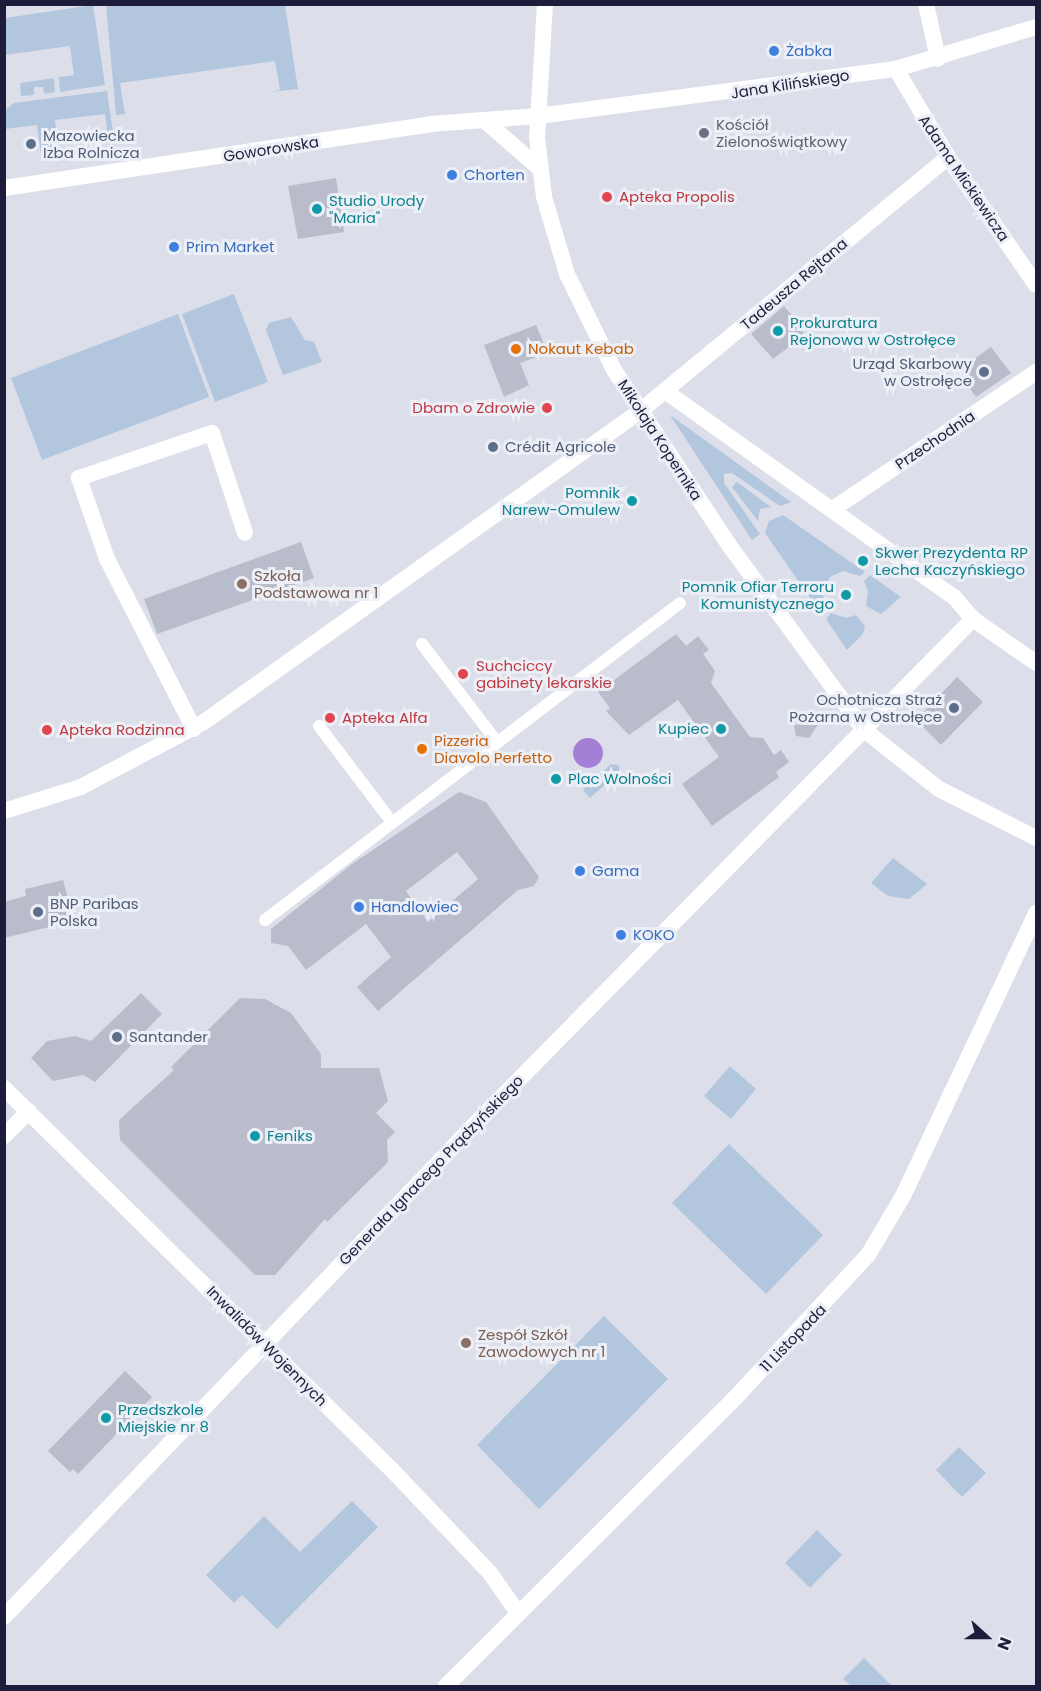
<!DOCTYPE html>
<html>
<head>
<meta charset="utf-8">
<style>
  body { margin:0 }
  #map { position:relative; width:1041px; height:1691px; overflow:hidden; background:#dcdfea; font-family:Poppins,sans-serif }
  div>[style] { position:absolute }
  .green>* { inset:0; background:#b2c6de }
  .water>* { inset:0; background:#a57ed6 }
  .round { border-radius:50% }
  .building>* { inset:0; background:#b9bccb }
  .pedestrian>* { height:12px; margin:-6px; padding:0 6px; transform-origin:6px; border-radius:6px; background:#fff }
  .minor>* { height:16px; margin:-8px; padding:0 8px; transform-origin:8px; border-radius:8px; background:#fff }
  .tertiary>* { height:16px; margin:-8px; padding:0 8px; transform-origin:8px; border-radius:8px; background:#fff }
  .dots>* { width:16px; height:16px; translate:-50% -50%; box-sizing:border-box; border:3px solid #edeff7; border-radius:50% }
  span { translate:-50% -50%; white-space:nowrap; text-align:center; line-height:1.15; -webkit-text-stroke:6px #edeff7; paint-order:stroke }
  .shop-label { font-size:15px; color:#366cbe }
  .left { translate:0 -50%; text-align:left }
  .street-label { font-size:15px; color:#1d1d3b }
  .worship-label { font-size:15px; color:#5b616d }
  .service-label { font-size:15px; color:#4e5e75 }
  .right { translate:-100% -50%; text-align:right }
  .health-label { font-size:15px; color:#be3a42 }
  .culture-label { font-size:15px; color:#0d838f }
  .food-label { font-size:15px; color:#c56008 }
  .education-label { font-size:15px; color:#785e54 }
  .frame { position:absolute; inset:0; border:6px solid #1d1d3b; pointer-events:none }
  .north { position:absolute; left:957px; top:1607px; width:60px; height:60px; -webkit-text-stroke:4px #edeff7; paint-order:stroke; rotate:111deg; font-size:16px; font-weight:700; line-height:24px; text-align:center; color:#1d1d3b }
  .north::after { content:''; display:block; margin:auto; width:21px; height:27px; background:#1d1d3b; clip-path:polygon(50% 0,100% 100%,50% 72%,0 100%) }
</style>
</head>
<body>
<div id="map">
  <div class="green">
    <i style="clip-path:polygon(93px 5px,105px 85px,60px 92px,59px 77px,74px 75px,70px 46px,5px 55px,5px 18px)"></i>
    <i style="clip-path:polygon(106px 5px,285px 5px,298px 89px,269px 92px,280px 90px,275px 61px,120px 83px,125px 114px,116px 115px)"></i>
    <i style="clip-path:polygon(54px 78px,55px 92px,44px 94px,43px 87px,34px 87px,34px 95px,21px 96px,20px 83px)"></i>
    <i style="clip-path:polygon(107px 91px,115px 146px,109px 146px,105px 114px,55px 120px,59px 152px,41px 155px,37px 125px,5px 129px,5px 110px,14px 103px)"></i>
    <i style="clip-path:polygon(234px 294px,268px 382px,215px 402px,182px 314px)"></i>
    <i style="clip-path:polygon(178px 314px,209px 397px,42px 460px,11px 378px)"></i>
    <i style="clip-path:polygon(291px 317px,305px 340px,314px 342px,322px 362px,283px 375px,266px 330px,269px 323px)"></i>
    <i style="clip-path:polygon(670px 415px,791px 502px,780px 506px,732px 473px,724px 474px,724px 483px,760px 534px,752px 540px)"></i>
    <i style="clip-path:polygon(737px 482px,771px 507px,760px 509px,758px 521px,732px 487px)"></i>
    <i style="clip-path:polygon(783px 515px,865px 572px,860px 576px,843px 571px,830px 577px,822px 592px,827px 608px,821px 614px,765px 533px,769px 521px)"></i>
    <i style="clip-path:polygon(870px 575px,901px 597px,881px 614px,866px 606px,868px 592px,864px 581px)"></i>
    <i style="clip-path:polygon(831px 613px,846px 618px,856px 615px,865px 626px,863px 634px,847px 650px,826px 619px)"></i>
    <i style="clip-path:polygon(611px 764px,619px 765px,619px 772px,590px 798px,583px 790px)"></i>
    <i style="clip-path:polygon(893px 858px,927px 884px,909px 899px,888px 896px,871px 883px)"></i>
    <i style="clip-path:polygon(730px 1066px,756px 1089px,731px 1119px,704px 1096px)"></i>
    <i style="clip-path:polygon(729px 1144px,823px 1235px,766px 1294px,672px 1203px)"></i>
    <i style="clip-path:polygon(604px 1316px,668px 1379px,539px 1509px,477px 1445px)"></i>
    <i style="clip-path:polygon(959px 1447px,986px 1473px,962px 1497px,936px 1470px)"></i>
    <i style="clip-path:polygon(352px 1501px,378px 1527px,277px 1629px,242px 1595px,234px 1603px,206px 1575px,264px 1516px,300px 1552px)"></i>
    <i style="clip-path:polygon(817px 1530px,842px 1555px,810px 1588px,785px 1563px)"></i>
    <i style="clip-path:polygon(864px 1658px,892px 1686px,851px 1686px,843px 1679px)"></i>
  </div>
  <div class="water">
    <i class="round" style="left:573px;top:738px;width:30px;height:30px"></i>
  </div>
  <div class="building">
    <i style="clip-path:polygon(336px 178px,344px 232px,298px 239px,288px 186px)"></i>
    <i style="clip-path:polygon(784px 306px,804px 329px,802px 337px,773px 359px,751px 334px)"></i>
    <i style="clip-path:polygon(536px 325px,548px 353px,520px 363px,529px 385px,504px 397px,484px 345px)"></i>
    <i style="clip-path:polygon(991px 347px,1011px 373px,976px 397px,957px 371px)"></i>
    <i style="clip-path:polygon(301px 542px,314px 578px,157px 634px,144px 599px)"></i>
    <i style="clip-path:polygon(676px 634px,686px 646px,698px 636px,709px 650px,703px 654px,715px 671px,711px 683px,750px 737px,763px 738px,774px 755px,781px 750px,789px 762px,776px 772px,779px 777px,712px 826px,682px 784px,719px 757px,678px 700px,629px 735px,606px 711px,610px 708px,598px 692px)"></i>
    <i style="clip-path:polygon(957px 677px,983px 702px,941px 745px,916px 720px)"></i>
    <i style="clip-path:polygon(821px 720px,809px 738px,796px 736px,794px 725px)"></i>
    <i style="clip-path:polygon(evenodd,459px 792px,486px 802px,539px 877px,534px 886px,518px 890px,378px 1011px,357px 987px,391px 957px,366px 924px,306px 970px,288px 946px,271px 943px,271px 929px,352px 864px,459px 792px,457px 852px,478px 879px,428px 922px,406px 891px,457px 852px)"></i>
    <i style="clip-path:polygon(63px 880px,74px 921px,4px 938px,4px 902px,26px 896px,25px 889px)"></i>
    <i style="clip-path:polygon(141px 993px,162px 1014px,95px 1082px,83px 1075px,53px 1081px,31px 1058px,47px 1041px,75px 1036px,91px 1041px)"></i>
    <i style="clip-path:polygon(240px 998px,265px 999px,291px 1013px,321px 1054px,321px 1068px,379px 1068px,388px 1101px,376px 1113px,395px 1132px,387px 1140px,388px 1162px,327px 1222px,325px 1219px,275px 1275px,255px 1275px,120px 1140px,119px 1120px,174px 1070px,171px 1067px)"></i>
    <i style="clip-path:polygon(125px 1371px,152px 1397px,78px 1474px,73px 1469px,70px 1472px,48px 1451px)"></i>
  </div>
  <div class="pedestrian">
    <i style="left:422px;top:644px;width:123px;rotate:52.6deg"></i>
    <i style="left:319px;top:726px;width:121px;rotate:52.8deg"></i>
    <i style="left:265px;top:920px;width:522px;rotate:-37.37deg"></i>
  </div>
  <div class="minor">
    <i style="left:926px;top:4px;width:56px;rotate:77.7deg"></i>
    <i style="left:896px;top:69px;width:102px;rotate:59.4deg"></i>
    <i style="left:948px;top:157px;width:155px;rotate:55.5deg"></i>
    <i style="left:538px;top:116px;width:361px;rotate:-7.5deg"></i>
    <i style="left:896px;top:69px;width:146px;rotate:-16.7deg"></i>
    <i style="left:665px;top:391px;width:355px;rotate:35.5deg"></i>
    <i style="left:954px;top:597px;width:29px;rotate:49deg"></i>
    <i style="left:973px;top:619px;width:77px;rotate:34.9deg"></i>
    <i style="left:639px;top:412px;width:401px;rotate:-39.5deg"></i>
    <i style="left:833px;top:509px;width:245px;rotate:-34deg"></i>
    <i style="left:194px;top:729px;width:191px;rotate:-117.1deg"></i>
    <i style="left:107px;top:559px;width:86px;rotate:-109.1deg"></i>
    <i style="left:79px;top:478px;width:140px;rotate:-18.7deg"></i>
    <i style="left:212px;top:433px;width:105px;rotate:71.7deg"></i>
    <i style="left:4px;top:1088px;width:543px;rotate:44.55deg"></i>
    <i style="left:391px;top:1469px;width:144px;rotate:46.4deg"></i>
    <i style="left:490px;top:1573px;width:49px;rotate:55deg"></i>
    <i style="left:4px;top:1136px;width:35px;rotate:-45deg"></i>
    <i style="left:4px;top:1617px;width:687px;rotate:-46.3deg"></i>
    <i style="left:479px;top:1120px;width:704px;rotate:-45.4deg"></i>
  </div>
  <div class="tertiary">
    <i style="left:545px;top:4px;width:133px;rotate:93.4deg"></i>
    <i style="left:537px;top:137px;width:60px;rotate:83.3deg"></i>
    <i style="left:544px;top:197px;width:80px;rotate:73.4deg"></i>
    <i style="left:567px;top:274px;width:107px;rotate:63.9deg"></i>
    <i style="left:614px;top:370px;width:209px;rotate:56.7deg"></i>
    <i style="left:729px;top:545px;width:228px;rotate:53.9deg"></i>
    <i style="left:863px;top:729px;width:97px;rotate:38.3deg"></i>
    <i style="left:939px;top:789px;width:109px;rotate:26.8deg"></i>
    <i style="left:484px;top:120px;width:72px;rotate:41deg"></i>
    <i style="left:4px;top:188px;width:431px;rotate:-8.5deg"></i>
    <i style="left:430px;top:124px;width:108px;rotate:-4.2deg"></i>
    <i style="left:4px;top:811px;width:81px;rotate:-17.3deg"></i>
    <i style="left:81px;top:787px;width:139px;rotate:-27.9deg"></i>
    <i style="left:204px;top:722px;width:534px;rotate:-35.48deg"></i>
    <i style="left:446px;top:1686px;width:408px;rotate:-44.9deg"></i>
    <i style="left:735px;top:1398px;width:195px;rotate:-47.1deg"></i>
    <i style="left:868px;top:1255px;width:69px;rotate:-59.3deg"></i>
    <i style="left:903px;top:1196px;width:313px;rotate:-64.8deg"></i>
  </div>
  <div class="dots">
    <i style="left:774px;top:51px;background:#3f7fe0"></i>
    <i style="left:704px;top:133px;background:#6b7280"></i>
    <i style="left:31px;top:144px;background:#5c6f8a"></i>
    <i style="left:452px;top:175px;background:#3f7fe0"></i>
    <i style="left:607px;top:197px;background:#e0444e"></i>
    <i style="left:317px;top:209px;background:#0f9aa8"></i>
    <i style="left:174px;top:247px;background:#3f7fe0"></i>
    <i style="left:778px;top:331px;background:#0f9aa8"></i>
    <i style="left:516px;top:349px;background:#e8710a"></i>
    <i style="left:984px;top:372px;background:#5c6f8a"></i>
    <i style="left:547px;top:408px;background:#e0444e"></i>
    <i style="left:493px;top:447px;background:#5c6f8a"></i>
    <i style="left:632px;top:501px;background:#0f9aa8"></i>
    <i style="left:863px;top:561px;background:#0f9aa8"></i>
    <i style="left:242px;top:584px;background:#8d6e63"></i>
    <i style="left:846px;top:595px;background:#0f9aa8"></i>
    <i style="left:463px;top:674px;background:#e0444e"></i>
    <i style="left:954px;top:708px;background:#5c6f8a"></i>
    <i style="left:330px;top:718px;background:#e0444e"></i>
    <i style="left:721px;top:729px;background:#0f9aa8"></i>
    <i style="left:47px;top:730px;background:#e0444e"></i>
    <i style="left:422px;top:749px;background:#e8710a"></i>
    <i style="left:556px;top:779px;background:#0f9aa8"></i>
    <i style="left:580px;top:871px;background:#3f7fe0"></i>
    <i style="left:359px;top:907px;background:#3f7fe0"></i>
    <i style="left:38px;top:912px;background:#5c6f8a"></i>
    <i style="left:621px;top:935px;background:#3f7fe0"></i>
    <i style="left:117px;top:1037px;background:#5c6f8a"></i>
    <i style="left:255px;top:1136px;background:#0f9aa8"></i>
    <i style="left:466px;top:1343px;background:#8d6e63"></i>
    <i style="left:106px;top:1418px;background:#0f9aa8"></i>
  </div>
  <div class="shop-label">
    <span class="left" style="left:786px;top:51px">Żabka</span>
    <span class="left" style="left:464px;top:175px">Chorten</span>
    <span class="left" style="left:186px;top:247px">Prim Market</span>
    <span class="left" style="left:592px;top:871px">Gama</span>
    <span class="left" style="left:371px;top:907px">Handlowiec</span>
    <span class="left" style="left:633px;top:935px">KOKO</span>
  </div>
  <div class="street-label">
    <span style="left:790px;top:84px;rotate:-9deg">Jana Kilińskiego</span>
    <span style="left:271px;top:149px;rotate:-9deg">Goworowska</span>
    <span style="left:964px;top:178px;rotate:56deg">Adama Mickiewicza</span>
    <span style="left:794px;top:284px;rotate:-40deg">Tadeusza Rejtana</span>
    <span style="left:660px;top:440px;rotate:57deg">Mikołaja Kopernika</span>
    <span style="left:935px;top:440px;rotate:-34deg">Przechodnia</span>
    <span style="left:431px;top:1170px;rotate:-46deg">Generała Ignacego Prądzyńskiego</span>
    <span style="left:793px;top:1338px;rotate:-46deg">11 Listopada</span>
    <span style="left:267px;top:1346px;rotate:45deg">Inwalidów Wojennych</span>
  </div>
  <div class="worship-label">
    <span class="left" style="left:716px;top:133px">Kościół<br>Zielonoświątkowy</span>
  </div>
  <div class="service-label">
    <span class="left" style="left:43px;top:144px">Mazowiecka<br>Izba Rolnicza</span>
    <span class="right" style="left:972px;top:372px">Urząd Skarbowy<br>w Ostrołęce</span>
    <span class="left" style="left:505px;top:447px">Crédit Agricole</span>
    <span class="right" style="left:942px;top:708px">Ochotnicza Straż<br>Pożarna w Ostrołęce</span>
    <span class="left" style="left:50px;top:912px">BNP Paribas<br>Polska</span>
    <span class="left" style="left:129px;top:1037px">Santander</span>
  </div>
  <div class="health-label">
    <span class="left" style="left:619px;top:197px">Apteka Propolis</span>
    <span class="right" style="left:535px;top:408px">Dbam o Zdrowie</span>
    <span class="left" style="left:476px;top:674px">Suchciccy<br>gabinety lekarskie</span>
    <span class="left" style="left:342px;top:718px">Apteka Alfa</span>
    <span class="left" style="left:59px;top:730px">Apteka Rodzinna</span>
  </div>
  <div class="culture-label">
    <span class="left" style="left:329px;top:209px">Studio Urody<br>"Maria"</span>
    <span class="left" style="left:790px;top:331px">Prokuratura<br>Rejonowa w Ostrołęce</span>
    <span class="right" style="left:620px;top:501px">Pomnik<br>Narew-Omulew</span>
    <span class="left" style="left:875px;top:561px">Skwer Prezydenta RP<br>Lecha Kaczyńskiego</span>
    <span class="right" style="left:834px;top:595px">Pomnik Ofiar Terroru<br>Komunistycznego</span>
    <span class="right" style="left:709px;top:729px">Kupiec</span>
    <span class="left" style="left:568px;top:779px">Plac Wolności</span>
    <span class="left" style="left:267px;top:1136px">Feniks</span>
    <span class="left" style="left:118px;top:1418px">Przedszkole<br>Miejskie nr 8</span>
  </div>
  <div class="food-label">
    <span class="left" style="left:528px;top:349px">Nokaut Kebab</span>
    <span class="left" style="left:434px;top:749px">Pizzeria<br>Diavolo Perfetto</span>
  </div>
  <div class="education-label">
    <span class="left" style="left:254px;top:584px">Szkoła<br>Podstawowa nr 1</span>
    <span class="left" style="left:478px;top:1343px">Zespół Szkół<br>Zawodowych nr 1</span>
  </div>
  <div class="frame"></div>
  <div class="north">N</div>
</div>
</body>
</html>
